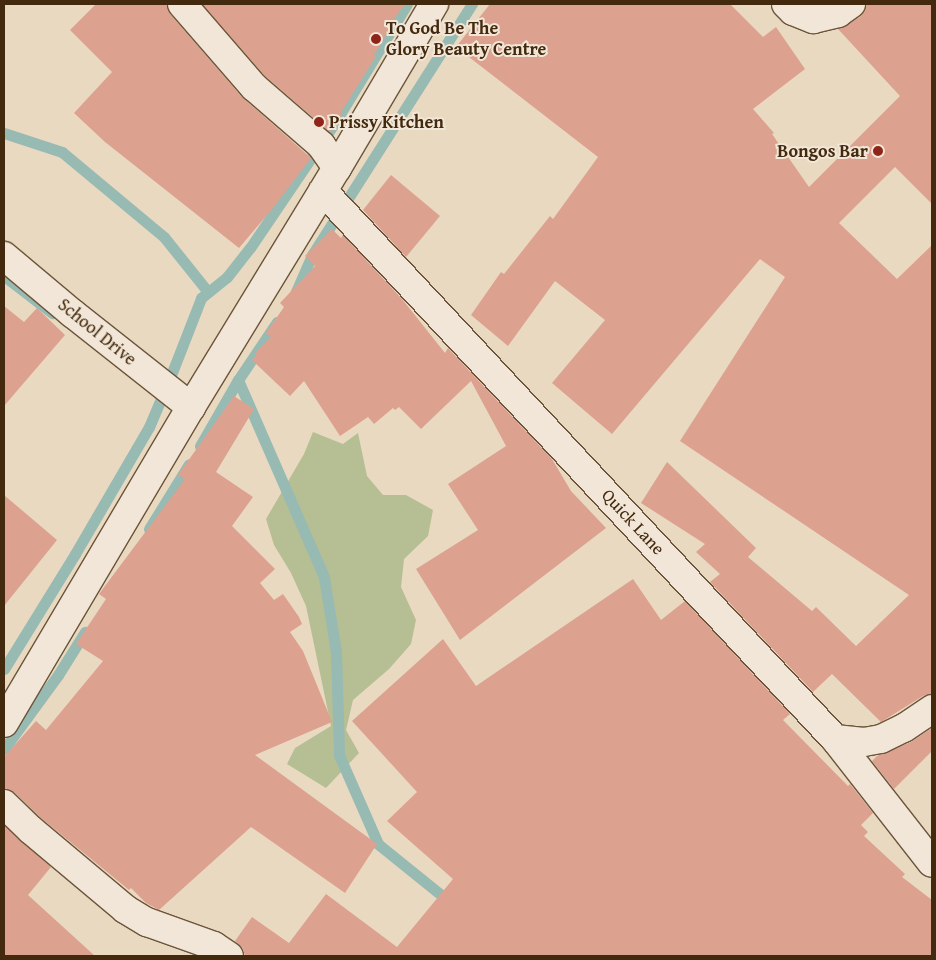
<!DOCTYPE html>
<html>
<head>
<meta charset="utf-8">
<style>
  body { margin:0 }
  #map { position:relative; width:936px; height:960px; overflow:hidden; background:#e9d9c1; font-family:"Gentium Book Plus",serif }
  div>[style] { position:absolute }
  .green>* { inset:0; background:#b5bf93 }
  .stream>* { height:11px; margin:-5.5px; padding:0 5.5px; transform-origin:5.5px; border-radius:5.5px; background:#97bab3 }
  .building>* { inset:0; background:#dda190 }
  .roads { filter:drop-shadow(1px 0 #6c553a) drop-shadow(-1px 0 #6c553a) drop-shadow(0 1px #6c553a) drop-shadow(0 -1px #6c553a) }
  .minor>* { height:28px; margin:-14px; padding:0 14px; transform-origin:14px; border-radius:14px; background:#f1e6d7 }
  .dots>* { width:14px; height:14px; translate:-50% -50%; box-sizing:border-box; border:2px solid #f1e6d7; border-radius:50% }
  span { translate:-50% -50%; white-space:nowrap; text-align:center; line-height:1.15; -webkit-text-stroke:4px #f1e6d7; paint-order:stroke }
  .poi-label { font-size:18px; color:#43290d; font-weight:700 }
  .left { translate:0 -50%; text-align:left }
  .right { translate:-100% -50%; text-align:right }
  .street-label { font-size:18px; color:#43290d }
  .frame { position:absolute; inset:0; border:5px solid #43290d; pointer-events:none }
</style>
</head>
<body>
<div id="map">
  <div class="green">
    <i style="clip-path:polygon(313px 432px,343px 444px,358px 433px,367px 476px,383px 495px,406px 495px,433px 510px,428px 536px,404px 559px,401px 587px,416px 620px,411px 644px,389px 669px,353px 700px,346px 730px,359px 753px,326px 788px,287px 764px,295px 748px,331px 726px,306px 606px,291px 573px,274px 545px,266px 519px,304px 454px)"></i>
  </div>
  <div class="stream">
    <i style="left:4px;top:133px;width:61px;rotate:18.1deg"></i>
    <i style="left:62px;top:152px;width:133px;rotate:39.8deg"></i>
    <i style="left:164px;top:237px;width:70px;rotate:51.3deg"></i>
    <i style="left:4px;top:276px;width:61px;rotate:37.6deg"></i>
    <i style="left:295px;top:294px;width:43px;rotate:-66.4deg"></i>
    <i style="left:312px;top:255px;width:298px;rotate:-57.5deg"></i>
    <i style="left:238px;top:380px;width:215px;rotate:66.4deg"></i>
    <i style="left:324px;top:577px;width:76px;rotate:80.9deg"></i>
    <i style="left:336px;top:652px;width:103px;rotate:88.3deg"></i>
    <i style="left:339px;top:755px;width:97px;rotate:66.3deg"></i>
    <i style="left:378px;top:844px;width:94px;rotate:38.9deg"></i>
    <i style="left:166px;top:388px;width:97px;rotate:-68.7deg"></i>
    <i style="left:201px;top:298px;width:33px;rotate:-39deg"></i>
    <i style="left:227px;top:277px;width:37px;rotate:-52deg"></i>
    <i style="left:250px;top:248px;width:150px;rotate:-55.9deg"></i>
    <i style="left:334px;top:124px;width:140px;rotate:-58.7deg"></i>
    <i style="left:200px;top:446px;width:76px;rotate:-60.1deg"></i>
    <i style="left:238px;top:380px;width:70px;rotate:-56.1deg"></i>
    <i style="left:149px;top:529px;width:76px;rotate:-58.4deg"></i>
    <i style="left:4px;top:669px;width:135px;rotate:-58.3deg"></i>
    <i style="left:75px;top:554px;width:147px;rotate:-59.8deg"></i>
    <i style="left:149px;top:427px;width:38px;rotate:-67deg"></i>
    <i style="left:164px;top:392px;width:4px;rotate:-146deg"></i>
    <i style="left:4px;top:749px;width:92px;rotate:-53.9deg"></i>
    <i style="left:58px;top:675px;width:51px;rotate:-57.9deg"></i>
  </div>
  <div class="building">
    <i style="clip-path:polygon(96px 4px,167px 4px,170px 14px,242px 97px,311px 158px,273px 208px,239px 248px,105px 142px,74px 113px,112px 72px,70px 30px)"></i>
    <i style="clip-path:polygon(202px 4px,405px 4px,387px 29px,389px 30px,374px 55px,376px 56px,340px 114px,342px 115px,330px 132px,265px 76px)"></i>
    <i style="clip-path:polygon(490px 4px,730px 4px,763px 37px,776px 27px,805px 69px,753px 109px,774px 133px,772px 134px,809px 187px,900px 96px,838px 29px,860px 17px,865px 11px,866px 4px,932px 4px,932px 204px,895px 167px,839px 223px,897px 279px,932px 245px,932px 694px,923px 696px,881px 722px,832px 674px,813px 692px,710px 582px,720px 574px,696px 552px,705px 544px,641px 503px,667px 462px,756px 548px,748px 557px,812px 611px,816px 607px,856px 646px,909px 595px,680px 441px,785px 277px,760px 259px,612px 434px,552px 383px,605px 320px,555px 281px,508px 346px,471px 315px,501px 272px,504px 274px,550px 216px,553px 219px,598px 157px,456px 47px)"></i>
    <i style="clip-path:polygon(391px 175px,440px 216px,406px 257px,363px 210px)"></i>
    <i style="clip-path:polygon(332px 229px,341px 238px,343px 235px,402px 299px,445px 353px,448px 348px,552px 459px,571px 491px,606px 528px,460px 640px,416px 569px,478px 530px,448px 484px,506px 446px,471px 381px,421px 429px,399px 407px,395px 410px,393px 408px,374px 424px,368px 417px,340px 436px,304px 381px,290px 396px,252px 360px,257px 355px,255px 353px,271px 337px,266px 333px,284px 307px,280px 303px,315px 266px,305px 256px)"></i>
    <i style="clip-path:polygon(4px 306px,24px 322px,37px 308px,65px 335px,4px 406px)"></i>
    <i style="clip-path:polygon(234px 396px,254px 409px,216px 472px,253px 497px,232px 526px,275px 569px,260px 583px,274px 600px,283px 594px,299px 617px,302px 624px,290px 632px,303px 651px,332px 722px,255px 755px,377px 844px,345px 893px,251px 827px,159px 910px,146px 903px,131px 888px,129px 890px,41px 818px,15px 793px,4px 789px,4px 757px,36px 721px,46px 730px,103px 661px,76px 644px,106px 599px,99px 594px,185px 479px,178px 475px)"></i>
    <i style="clip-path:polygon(4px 495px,57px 540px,4px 606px)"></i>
    <i style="clip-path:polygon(633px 579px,661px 620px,685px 601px,790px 714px,783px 720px,848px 786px,850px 784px,873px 813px,861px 825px,868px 832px,864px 836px,905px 874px,902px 877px,932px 900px,932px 956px,245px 956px,243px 949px,235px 941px,252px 917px,289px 943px,326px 894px,397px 947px,453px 879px,387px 821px,417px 792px,352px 721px,443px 639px,476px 686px)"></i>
    <i style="clip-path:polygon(932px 728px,932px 751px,894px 789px,872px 761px,877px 756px,911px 742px)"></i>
    <i style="clip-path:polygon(4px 825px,51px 867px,28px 895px,95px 956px,4px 956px)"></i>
  </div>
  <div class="roads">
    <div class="minor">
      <i style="left:182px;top:4px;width:110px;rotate:49.1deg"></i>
      <i style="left:254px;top:87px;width:89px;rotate:40.9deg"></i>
      <i style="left:321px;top:145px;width:28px;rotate:55deg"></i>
      <i style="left:786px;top:4px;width:10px;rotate:45deg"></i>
      <i style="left:793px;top:11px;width:22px;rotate:22deg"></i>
      <i style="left:813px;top:19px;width:26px;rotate:-13deg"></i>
      <i style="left:838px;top:13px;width:16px;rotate:-35deg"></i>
      <i style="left:323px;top:191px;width:750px;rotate:46.95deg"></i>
      <i style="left:835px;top:739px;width:157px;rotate:52deg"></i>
      <i style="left:4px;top:256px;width:89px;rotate:40deg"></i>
      <i style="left:72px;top:313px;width:152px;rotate:38.3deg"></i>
      <i style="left:4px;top:723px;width:367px;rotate:-59.4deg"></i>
      <i style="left:191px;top:407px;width:280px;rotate:-58.6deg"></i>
      <i style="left:337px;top:168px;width:191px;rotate:-59.4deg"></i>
      <i style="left:835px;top:739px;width:29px;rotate:6deg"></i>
      <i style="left:864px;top:742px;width:17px;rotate:-10deg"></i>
      <i style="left:881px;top:739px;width:25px;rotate:-26deg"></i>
      <i style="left:904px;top:728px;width:34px;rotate:-34deg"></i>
      <i style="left:4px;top:804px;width:37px;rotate:44deg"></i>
      <i style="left:31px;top:830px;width:123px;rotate:40deg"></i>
      <i style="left:125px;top:909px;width:26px;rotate:31deg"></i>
      <i style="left:147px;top:922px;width:71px;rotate:19.7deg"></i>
      <i style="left:214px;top:946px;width:18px;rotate:34deg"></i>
    </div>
  </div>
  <div class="dots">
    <i style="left:376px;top:39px;background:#8f2418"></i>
    <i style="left:319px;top:122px;background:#8f2418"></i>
    <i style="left:878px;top:151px;background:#8f2418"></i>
  </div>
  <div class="poi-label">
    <span class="left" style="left:386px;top:39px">To God Be The<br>Glory Beauty Centre</span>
    <span class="left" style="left:329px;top:122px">Prissy Kitchen</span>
    <span class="right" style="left:868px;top:151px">Bongos Bar</span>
  </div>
  <div class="street-label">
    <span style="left:97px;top:332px;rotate:39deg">School Drive</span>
    <span style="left:633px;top:522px;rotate:47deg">Quick Lane</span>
  </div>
  <div class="frame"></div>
</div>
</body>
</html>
